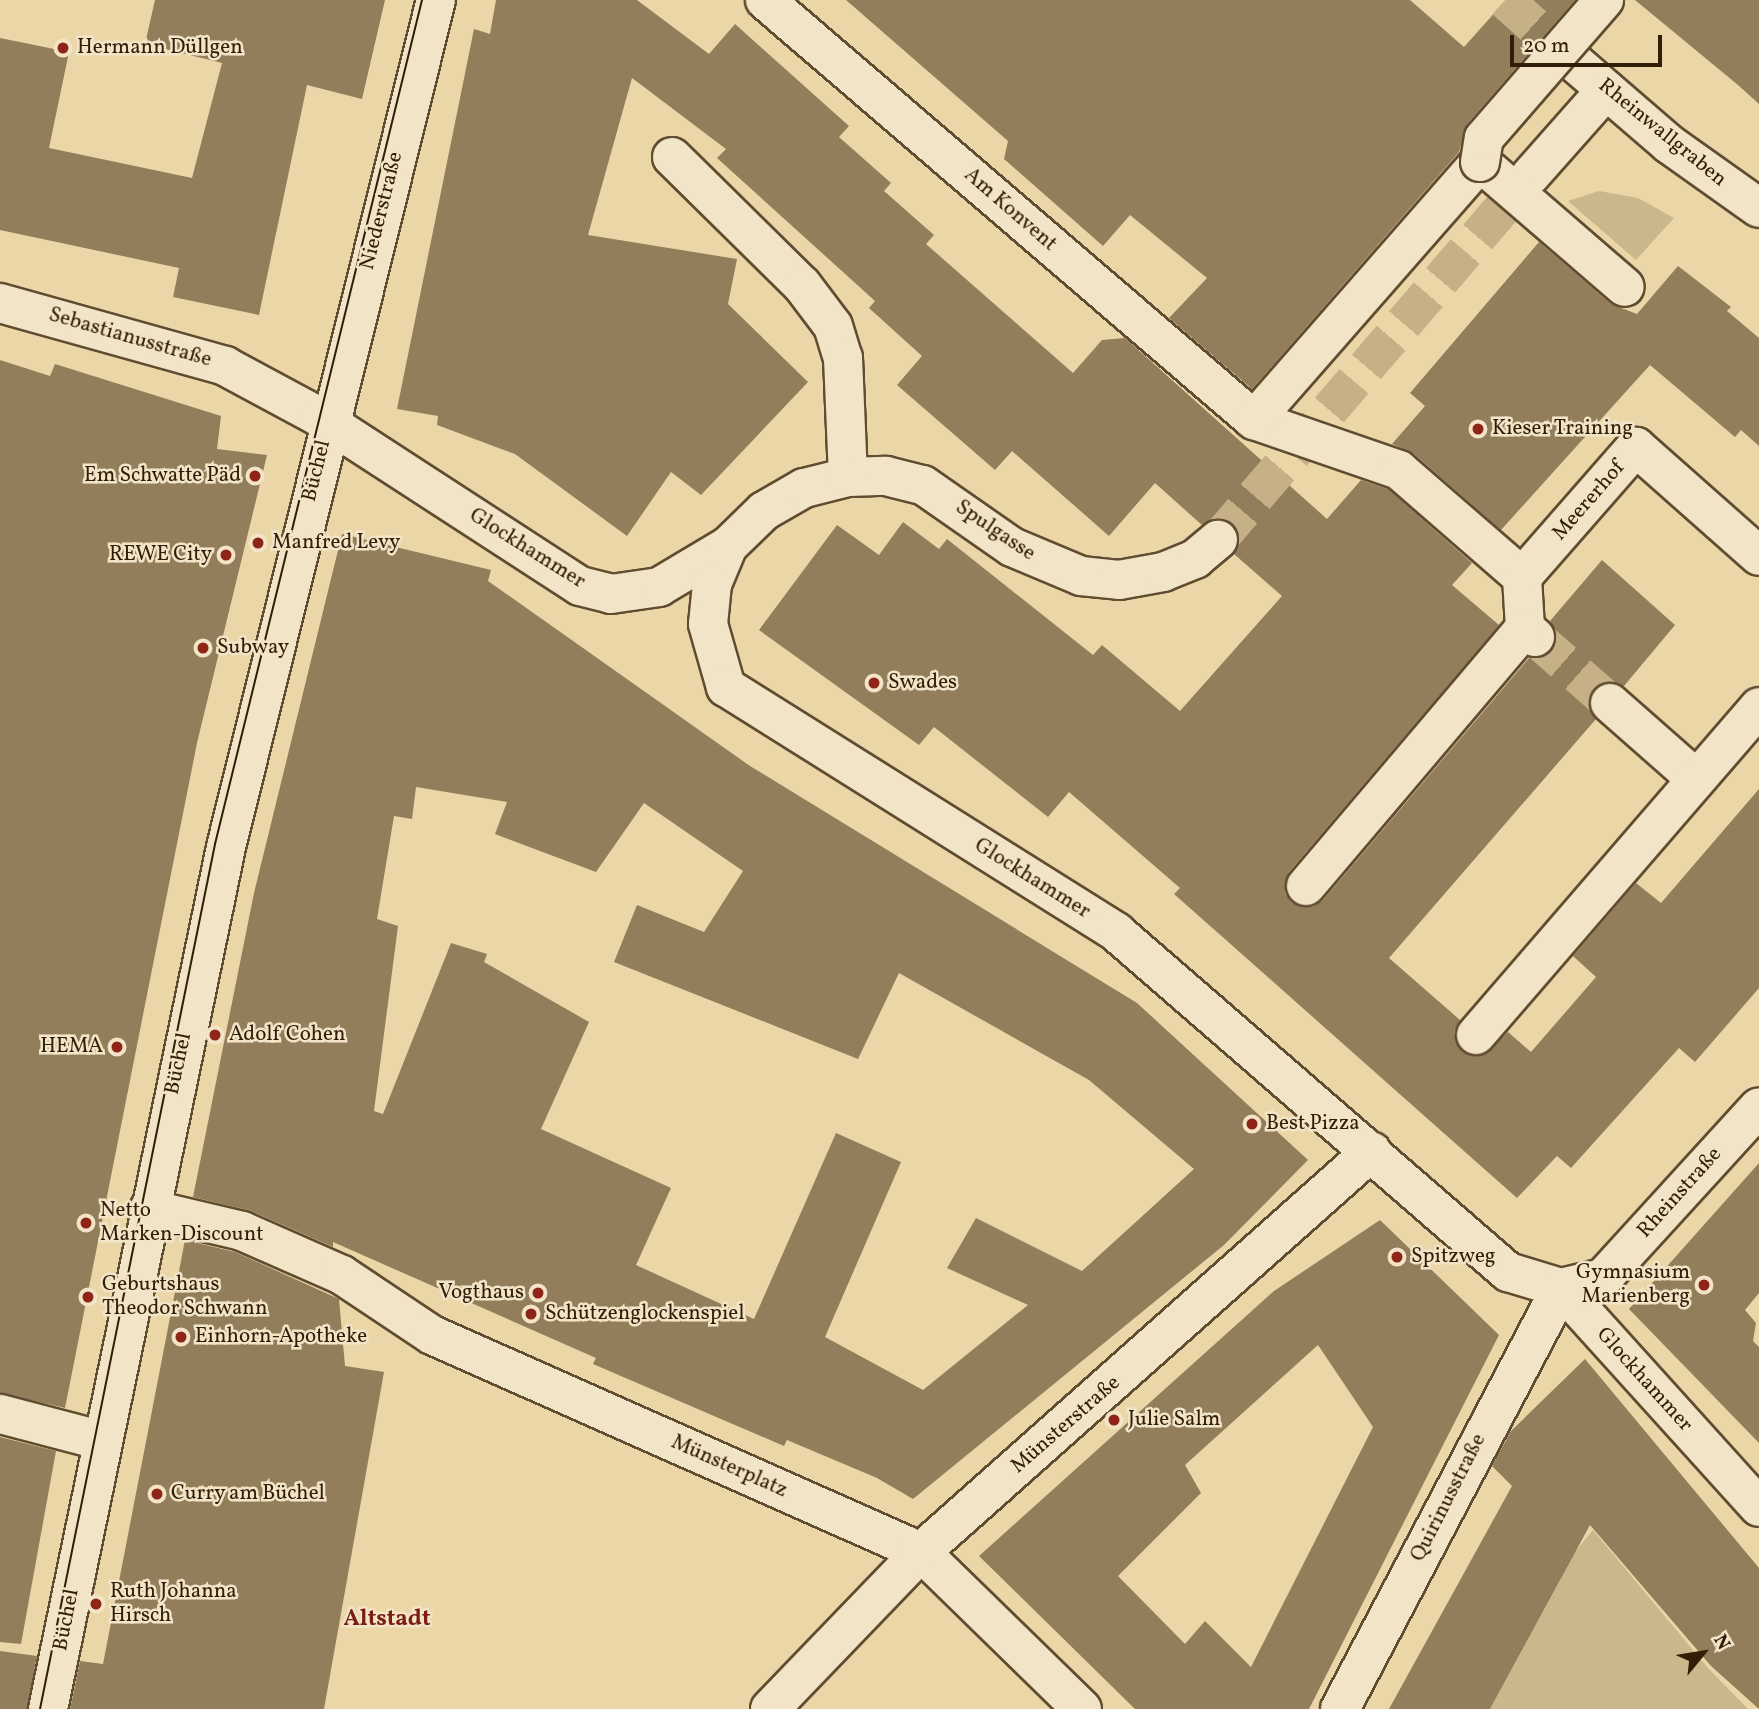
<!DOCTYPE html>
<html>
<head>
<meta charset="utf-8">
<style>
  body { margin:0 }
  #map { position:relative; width:1759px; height:1709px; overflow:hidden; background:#ebd6a7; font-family:Vollkorn,serif }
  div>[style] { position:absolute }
  .green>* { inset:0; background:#cbb78c }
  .building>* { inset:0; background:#927e5b }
  .minor-tunnel>* { height:38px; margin-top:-19px; transform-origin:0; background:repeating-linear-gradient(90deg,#c6b187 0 38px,transparent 0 57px) }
  .roads { filter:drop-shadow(2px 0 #604c30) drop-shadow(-2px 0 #604c30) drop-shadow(0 2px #604c30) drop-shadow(0 -2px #604c30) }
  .minor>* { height:38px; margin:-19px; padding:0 19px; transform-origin:19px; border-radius:19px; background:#f2e4c6 }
  .tram>* { height:2px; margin:-1px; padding:0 1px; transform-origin:1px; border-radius:1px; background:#311e08 }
  .bridges { filter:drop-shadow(2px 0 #604c30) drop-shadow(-2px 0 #604c30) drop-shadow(0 2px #604c30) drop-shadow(0 -2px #604c30) }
  .minor-bridge>* { height:38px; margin:-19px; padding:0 19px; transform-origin:19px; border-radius:19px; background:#f2e4c6 }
  .dots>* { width:19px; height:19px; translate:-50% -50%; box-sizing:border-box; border:4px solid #f2e4c6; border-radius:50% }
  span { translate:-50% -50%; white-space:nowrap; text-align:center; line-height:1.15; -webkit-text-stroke:5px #f2e4c6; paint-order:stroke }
  .poi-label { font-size:21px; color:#311e08 }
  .left { translate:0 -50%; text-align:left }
  .right { translate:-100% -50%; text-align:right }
  .street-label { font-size:21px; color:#311e08 }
  .neighbourhood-label { font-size:23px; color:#7a1f14; font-weight:700 }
  .north { position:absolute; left:1668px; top:1618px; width:70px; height:70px; -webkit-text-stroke:5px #f2e4c6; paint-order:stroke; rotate:60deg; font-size:19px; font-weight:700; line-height:28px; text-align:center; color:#311e08 }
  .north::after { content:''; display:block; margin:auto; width:24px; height:32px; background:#311e08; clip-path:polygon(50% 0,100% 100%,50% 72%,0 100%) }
  .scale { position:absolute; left:1510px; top:35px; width:152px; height:32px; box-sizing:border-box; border:4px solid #311e08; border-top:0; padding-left:9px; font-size:21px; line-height:24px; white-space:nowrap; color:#311e08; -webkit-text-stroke:5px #f2e4c6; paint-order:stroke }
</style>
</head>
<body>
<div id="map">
  <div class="green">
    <i style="clip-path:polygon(1599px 191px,1638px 198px,1674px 218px,1636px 260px,1568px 201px)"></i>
    <i style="clip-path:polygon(1593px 1530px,1708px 1668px,1748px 1709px,1490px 1709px,1561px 1579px,1556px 1575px)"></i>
  </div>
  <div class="building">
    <i style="clip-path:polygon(155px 0,385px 0,362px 99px,307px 85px,259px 315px,173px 297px,179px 268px,0 230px,0 38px,69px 52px,49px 148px,192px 178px,222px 63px,145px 44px)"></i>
    <i style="clip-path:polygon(496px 0,637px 0,709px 54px,735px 24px,849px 126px,839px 137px,891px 183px,884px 191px,934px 235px,926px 244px,1073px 373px,1102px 340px,1125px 338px,1327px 519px,1361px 480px,1388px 489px,1472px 563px,1452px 585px,1499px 625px,1289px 872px,1285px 893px,1292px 903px,1313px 907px,1323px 900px,1529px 658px,1551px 652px,1556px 641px,1550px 621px,1602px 560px,1675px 625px,1624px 686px,1604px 682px,1593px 689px,1589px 709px,1596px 719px,1389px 958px,1460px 1020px,1454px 1032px,1462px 1052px,1484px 1055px,1508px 1032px,1531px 1052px,1596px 977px,1573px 956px,1636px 883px,1661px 903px,1759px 789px,1759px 988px,1695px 1062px,1679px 1048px,1571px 1168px,1557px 1156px,1517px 1198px,1174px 894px,1180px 888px,1069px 792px,1048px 817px,934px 727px,919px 745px,759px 630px,837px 525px,879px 555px,903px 522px,939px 549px,947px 539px,1093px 655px,1102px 645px,1180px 711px,1282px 596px,1234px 554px,1240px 537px,1234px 526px,1215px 518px,1202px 525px,1155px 483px,1109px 536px,1012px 451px,995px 470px,897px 385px,922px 356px,869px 308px,875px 301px,717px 158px,726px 149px,632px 78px,588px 235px,737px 259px,728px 304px,808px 382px,701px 495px,671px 472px,627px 536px,515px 454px,437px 425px,438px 416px,397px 409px,474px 29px,490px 34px)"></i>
    <i style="clip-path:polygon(846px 0,1410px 0,1464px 47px,1506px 0,1575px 0,1467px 124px,1459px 152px,1252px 389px,1169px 318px,1207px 278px,1130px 215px,1103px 246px,1004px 159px,1008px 141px)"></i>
    <i style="clip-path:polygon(1635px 0,1759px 0,1759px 104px,1738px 85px)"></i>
    <i style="clip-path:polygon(1539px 242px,1611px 304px,1637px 314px,1678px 266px,1731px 307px,1727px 311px,1759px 338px,1759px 446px,1741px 430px,1735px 437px,1650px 365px,1501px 530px,1413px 453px,1392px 444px,1425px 406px,1410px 393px)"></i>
    <i style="clip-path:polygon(0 360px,50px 376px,55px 364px,221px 416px,217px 449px,267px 455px,197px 743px,65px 1408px,0 1393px)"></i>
    <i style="clip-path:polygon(evenodd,342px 534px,491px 570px,488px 581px,750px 766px,1137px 1003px,1308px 1160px,1224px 1245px,913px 1499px,877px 1478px,787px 1440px,784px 1446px,593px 1364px,596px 1358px,333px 1242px,333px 1247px,251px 1211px,193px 1197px,254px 893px,342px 534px,416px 787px,507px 802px,495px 834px,596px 872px,644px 803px,743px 871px,704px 932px,637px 905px,614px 962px,858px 1059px,899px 973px,1089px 1080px,1194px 1169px,1082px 1271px,976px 1218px,947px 1268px,1028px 1305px,923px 1390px,825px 1337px,901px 1162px,836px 1133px,754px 1319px,636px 1265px,671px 1188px,541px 1129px,589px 1022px,484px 962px,487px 954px,451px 943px,383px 1114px,374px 1111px,398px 926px,377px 919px,394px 816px,412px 819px,416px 787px)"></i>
    <i style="clip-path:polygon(1759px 1163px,1759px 1293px,1745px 1310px,1756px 1323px,1753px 1341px,1759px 1347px,1759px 1443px,1629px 1309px)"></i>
    <i style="clip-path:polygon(evenodd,1380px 1220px,1499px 1335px,1309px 1709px,1135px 1709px,979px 1556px,1274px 1291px,1380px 1220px,1318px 1345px,1373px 1427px,1251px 1667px,1205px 1621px,1185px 1644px,1118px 1576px,1201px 1493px,1185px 1465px,1318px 1345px)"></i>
    <i style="clip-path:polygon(185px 1240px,235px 1252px,339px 1299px,345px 1366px,384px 1372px,324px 1709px,70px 1709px,80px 1661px,103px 1664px)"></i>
    <i style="clip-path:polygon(1585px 1359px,1759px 1568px,1759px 1709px,1711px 1666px,1590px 1525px,1490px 1709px,1389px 1709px,1512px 1486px,1492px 1466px,1511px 1431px)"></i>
    <i style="clip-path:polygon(0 1437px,56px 1451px,21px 1644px,0 1642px)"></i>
    <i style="clip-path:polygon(0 1651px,37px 1656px,27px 1709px,0 1709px)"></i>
  </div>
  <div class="minor-tunnel">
    <i style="left:1505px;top:0;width:84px;rotate:42.1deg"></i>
    <i style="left:1218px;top:540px;width:479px;rotate:-49.4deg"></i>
    <i style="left:1535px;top:637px;width:100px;rotate:41.3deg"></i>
  </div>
  <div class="roads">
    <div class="minor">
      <i style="left:765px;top:0;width:645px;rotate:40.66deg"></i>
      <i style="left:1254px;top:420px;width:153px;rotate:19deg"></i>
      <i style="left:1399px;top:470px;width:163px;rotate:41deg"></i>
      <i style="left:1567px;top:56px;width:135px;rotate:40.8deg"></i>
      <i style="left:1669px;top:144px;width:110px;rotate:35.4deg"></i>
      <i style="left:672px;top:157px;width:182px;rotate:44.6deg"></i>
      <i style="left:802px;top:285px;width:51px;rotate:52.9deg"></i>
      <i style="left:833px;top:326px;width:34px;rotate:73deg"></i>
      <i style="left:843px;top:358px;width:119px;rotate:87.6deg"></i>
      <i style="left:1530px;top:176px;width:115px;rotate:-48.5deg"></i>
      <i style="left:0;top:303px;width:234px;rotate:15.6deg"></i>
      <i style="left:225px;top:366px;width:106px;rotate:28.3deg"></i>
      <i style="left:318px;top:416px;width:312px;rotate:33deg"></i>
      <i style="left:580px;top:586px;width:32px;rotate:14deg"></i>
      <i style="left:611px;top:594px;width:49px;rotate:-8.3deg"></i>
      <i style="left:659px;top:587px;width:80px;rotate:-30.7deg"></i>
      <i style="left:728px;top:546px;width:50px;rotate:-44.2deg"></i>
      <i style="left:764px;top:511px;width:46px;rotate:-29.9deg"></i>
      <i style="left:804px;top:488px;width:45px;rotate:-14deg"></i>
      <i style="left:848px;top:477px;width:38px;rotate:-2deg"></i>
      <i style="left:886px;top:476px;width:38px;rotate:14deg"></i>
      <i style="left:923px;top:485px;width:108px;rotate:34.9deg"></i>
      <i style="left:1012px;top:547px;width:75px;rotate:22.8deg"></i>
      <i style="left:1081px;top:576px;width:38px;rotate:6deg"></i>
      <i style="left:1119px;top:580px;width:45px;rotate:-10.3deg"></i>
      <i style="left:1163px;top:572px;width:35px;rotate:-22deg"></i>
      <i style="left:1195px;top:559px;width:30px;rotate:-40deg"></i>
      <i style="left:1254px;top:420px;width:343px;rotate:-48.8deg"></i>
      <i style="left:1480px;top:162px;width:191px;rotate:40.8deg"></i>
      <i style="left:728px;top:546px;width:41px;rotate:112.8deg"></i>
      <i style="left:712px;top:584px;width:40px;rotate:95.7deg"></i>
      <i style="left:708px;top:624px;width:66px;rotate:74.1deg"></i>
      <i style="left:726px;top:687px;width:461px;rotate:32.1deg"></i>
      <i style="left:1116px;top:932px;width:519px;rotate:40.94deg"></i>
      <i style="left:1508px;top:1272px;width:55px;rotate:16.8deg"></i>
      <i style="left:1561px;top:1288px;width:43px;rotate:-13.4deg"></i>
      <i style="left:1603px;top:1278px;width:231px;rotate:-47.6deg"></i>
      <i style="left:1535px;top:637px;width:13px;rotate:-138deg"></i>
      <i style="left:1525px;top:628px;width:51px;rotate:-93.4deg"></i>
      <i style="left:1522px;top:577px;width:173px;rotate:-48.8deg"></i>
      <i style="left:1636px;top:447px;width:164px;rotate:41.5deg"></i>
      <i style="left:1610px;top:703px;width:113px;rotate:41.4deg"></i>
      <i style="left:1306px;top:886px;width:338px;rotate:-49.7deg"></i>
      <i style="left:1476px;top:1035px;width:433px;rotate:-49.2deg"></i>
      <i style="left:149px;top:1209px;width:96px;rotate:13.3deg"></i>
      <i style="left:242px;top:1231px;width:109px;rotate:23.7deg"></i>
      <i style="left:342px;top:1275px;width:108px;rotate:33.7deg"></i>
      <i style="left:432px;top:1335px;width:535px;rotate:23.93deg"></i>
      <i style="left:921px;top:1552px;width:225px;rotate:44.3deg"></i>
      <i style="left:1561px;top:1288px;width:295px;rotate:47.9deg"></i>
      <i style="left:0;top:1414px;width:106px;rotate:14.7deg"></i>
      <i style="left:48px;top:1709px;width:880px;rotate:-78.33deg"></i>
      <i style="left:226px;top:847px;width:873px;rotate:-76.08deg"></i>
      <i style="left:770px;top:1709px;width:218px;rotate:-46.1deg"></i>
      <i style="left:921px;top:1552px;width:603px;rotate:-41.64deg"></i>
      <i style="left:1340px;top:1709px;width:475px;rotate:-62.3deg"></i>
    </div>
  </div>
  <div class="tram">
    <i style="left:40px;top:1709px;width:883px;rotate:-78.56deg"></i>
    <i style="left:215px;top:844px;width:869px;rotate:-76.22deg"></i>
  </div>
  <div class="bridges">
    <div class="minor-bridge">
      <i style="left:1480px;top:162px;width:24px;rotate:-81deg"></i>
      <i style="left:1484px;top:138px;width:183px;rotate:-49deg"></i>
    </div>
  </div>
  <div class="dots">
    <i style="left:63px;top:48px;background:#8f2418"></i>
    <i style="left:1478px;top:429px;background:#8f2418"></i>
    <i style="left:255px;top:476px;background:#8f2418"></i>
    <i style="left:258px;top:543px;background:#8f2418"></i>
    <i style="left:226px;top:555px;background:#8f2418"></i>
    <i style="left:203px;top:648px;background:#8f2418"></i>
    <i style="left:874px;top:683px;background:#8f2418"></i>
    <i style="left:215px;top:1035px;background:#8f2418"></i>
    <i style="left:117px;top:1047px;background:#8f2418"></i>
    <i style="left:1252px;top:1124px;background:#8f2418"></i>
    <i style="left:86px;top:1223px;background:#8f2418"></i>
    <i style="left:1397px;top:1257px;background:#8f2418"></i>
    <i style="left:1704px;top:1285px;background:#8f2418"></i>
    <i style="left:538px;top:1293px;background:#8f2418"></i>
    <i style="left:88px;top:1297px;background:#8f2418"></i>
    <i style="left:531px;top:1314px;background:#8f2418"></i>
    <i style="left:181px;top:1337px;background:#8f2418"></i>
    <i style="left:1114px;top:1420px;background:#8f2418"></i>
    <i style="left:157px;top:1494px;background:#8f2418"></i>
    <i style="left:96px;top:1604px;background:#8f2418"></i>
  </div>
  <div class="poi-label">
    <span class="left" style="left:77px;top:48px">Hermann Düllgen</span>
    <span class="left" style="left:1492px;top:429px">Kieser Training</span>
    <span class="right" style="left:241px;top:476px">Em Schwatte Päd</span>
    <span class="left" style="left:272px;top:543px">Manfred Levy</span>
    <span class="right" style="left:212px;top:555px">REWE City</span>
    <span class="left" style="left:217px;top:648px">Subway</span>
    <span class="left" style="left:888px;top:683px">Swades</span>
    <span class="left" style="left:229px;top:1035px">Adolf Cohen</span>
    <span class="right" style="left:103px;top:1047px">HEMA</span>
    <span class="left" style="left:1266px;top:1124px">Best Pizza</span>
    <span class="left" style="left:100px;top:1223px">Netto<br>Marken-Discount</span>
    <span class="left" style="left:1411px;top:1257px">Spitzweg</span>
    <span class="right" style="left:1690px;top:1285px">Gymnasium<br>Marienberg</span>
    <span class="left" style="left:102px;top:1297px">Geburtshaus<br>Theodor Schwann</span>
    <span class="right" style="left:524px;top:1293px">Vogthaus</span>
    <span class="left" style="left:545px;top:1314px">Schützenglockenspiel</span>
    <span class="left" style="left:195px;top:1337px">Einhorn-Apotheke</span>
    <span class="left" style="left:1128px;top:1420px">Julie Salm</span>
    <span class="left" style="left:171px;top:1494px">Curry am Büchel</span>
    <span class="left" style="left:110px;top:1604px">Ruth Johanna<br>Hirsch</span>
  </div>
  <div class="street-label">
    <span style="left:1662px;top:133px;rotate:39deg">Rheinwallgraben</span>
    <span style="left:1010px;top:210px;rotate:41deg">Am Konvent</span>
    <span style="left:382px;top:211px;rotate:-76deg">Niederstraße</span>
    <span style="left:130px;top:338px;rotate:16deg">Sebastianusstraße</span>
    <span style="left:317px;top:471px;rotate:-76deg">Büchel</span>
    <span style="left:1589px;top:501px;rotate:-49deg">Meererhof</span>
    <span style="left:995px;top:531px;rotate:34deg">Spulgasse</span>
    <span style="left:527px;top:549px;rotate:32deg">Glockhammer</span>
    <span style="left:1032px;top:879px;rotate:32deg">Glockhammer</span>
    <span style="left:179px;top:1064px;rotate:-78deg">Büchel</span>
    <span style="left:1680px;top:1193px;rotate:-48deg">Rheinstraße</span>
    <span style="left:1644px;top:1380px;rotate:48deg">Glockhammer</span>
    <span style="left:1066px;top:1425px;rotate:-41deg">Münsterstraße</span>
    <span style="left:729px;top:1467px;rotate:24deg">Münsterplatz</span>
    <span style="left:1449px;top:1498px;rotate:-63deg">Quirinusstraße</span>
    <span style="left:67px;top:1620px;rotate:-79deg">Büchel</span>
  </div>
  <div class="neighbourhood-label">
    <span style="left:387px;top:1619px">Altstadt</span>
  </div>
  <div class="north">N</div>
  <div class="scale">20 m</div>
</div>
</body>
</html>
